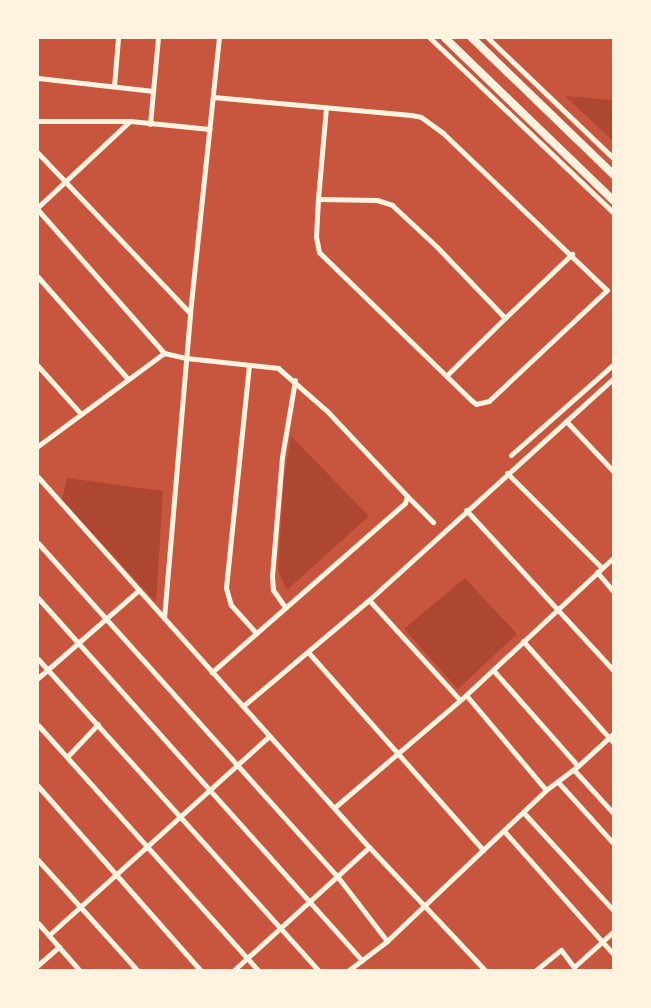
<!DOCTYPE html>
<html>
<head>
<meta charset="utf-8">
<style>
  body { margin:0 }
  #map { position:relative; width:651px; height:1008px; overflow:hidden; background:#c8553d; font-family:"Source Sans 3",sans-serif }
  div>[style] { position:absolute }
  .green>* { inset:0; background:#ae4732 }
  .minor>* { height:5px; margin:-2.5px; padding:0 2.5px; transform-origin:2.5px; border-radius:2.5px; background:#fff3e0 }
  .secondary>* { height:8px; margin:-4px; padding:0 4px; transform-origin:4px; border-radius:4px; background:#fff3e0 }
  span { translate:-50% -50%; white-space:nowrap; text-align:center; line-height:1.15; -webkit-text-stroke:6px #fff3e0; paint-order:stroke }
  .frame { position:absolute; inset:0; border:39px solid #fff3e0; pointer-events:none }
</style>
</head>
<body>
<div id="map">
  <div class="green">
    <i style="clip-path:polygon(565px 96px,613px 100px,613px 141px)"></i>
    <i style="clip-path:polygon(291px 436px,369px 516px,287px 590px,278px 570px,284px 478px)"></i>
    <i style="clip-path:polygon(67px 478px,163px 491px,156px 602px,62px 500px)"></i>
    <i style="clip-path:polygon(465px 578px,517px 634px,458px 689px,404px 629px)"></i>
  </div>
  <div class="minor">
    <i style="left:430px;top:38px;width:254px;rotate:43.6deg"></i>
    <i style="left:488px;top:38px;width:175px;rotate:43.8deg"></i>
    <i style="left:38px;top:78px;width:116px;rotate:6.4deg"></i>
    <i style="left:114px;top:86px;width:48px;rotate:-85.2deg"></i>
    <i style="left:213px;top:97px;width:199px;rotate:5.2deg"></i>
    <i style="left:411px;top:115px;width:10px;rotate:11deg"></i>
    <i style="left:421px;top:117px;width:27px;rotate:36deg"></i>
    <i style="left:443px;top:133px;width:227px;rotate:43.8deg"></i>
    <i style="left:607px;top:290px;width:162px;rotate:136.8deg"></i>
    <i style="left:489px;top:401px;width:13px;rotate:167deg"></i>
    <i style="left:476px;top:404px;width:6px;rotate:-141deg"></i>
    <i style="left:471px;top:400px;width:212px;rotate:-135.8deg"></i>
    <i style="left:319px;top:252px;width:15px;rotate:-101deg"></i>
    <i style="left:316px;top:237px;width:38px;rotate:-87deg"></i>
    <i style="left:318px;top:199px;width:91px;rotate:-85deg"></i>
    <i style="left:38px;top:121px;width:92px"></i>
    <i style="left:130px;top:121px;width:80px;rotate:5.7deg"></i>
    <i style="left:150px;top:124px;width:86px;rotate:-84.7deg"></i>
    <i style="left:38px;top:153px;width:221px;rotate:46.5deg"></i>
    <i style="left:318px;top:199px;width:59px;rotate:1deg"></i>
    <i style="left:377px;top:200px;width:16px;rotate:18deg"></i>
    <i style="left:392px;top:205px;width:62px;rotate:43deg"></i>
    <i style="left:437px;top:247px;width:98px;rotate:46.2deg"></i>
    <i style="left:505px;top:318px;width:93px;rotate:-43.7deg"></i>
    <i style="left:38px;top:207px;width:126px;rotate:-43.1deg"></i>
    <i style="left:38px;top:210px;width:191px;rotate:48.6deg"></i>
    <i style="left:38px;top:277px;width:136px;rotate:48.6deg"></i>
    <i style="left:249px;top:365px;width:224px;rotate:95.9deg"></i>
    <i style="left:226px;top:588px;width:18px;rotate:74deg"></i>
    <i style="left:231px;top:605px;width:38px;rotate:48deg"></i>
    <i style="left:38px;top:366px;width:64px;rotate:48.1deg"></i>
    <i style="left:446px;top:376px;width:83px;rotate:-44.5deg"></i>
    <i style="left:566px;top:421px;width:70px;rotate:46.7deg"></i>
    <i style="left:38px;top:446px;width:157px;rotate:-36.4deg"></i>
    <i style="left:164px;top:353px;width:23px;rotate:13deg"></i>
    <i style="left:186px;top:358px;width:93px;rotate:6.2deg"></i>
    <i style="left:278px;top:368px;width:65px;rotate:41.3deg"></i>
    <i style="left:327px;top:411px;width:117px;rotate:46.7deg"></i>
    <i style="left:407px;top:496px;width:7px;rotate:106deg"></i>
    <i style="left:405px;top:503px;width:257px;rotate:138.8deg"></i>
    <i style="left:511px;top:455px;width:137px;rotate:-41.5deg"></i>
    <i style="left:507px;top:473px;width:134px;rotate:45deg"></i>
    <i style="left:38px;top:477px;width:496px;rotate:48.2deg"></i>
    <i style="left:369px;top:847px;width:169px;rotate:46.7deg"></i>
    <i style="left:407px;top:496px;width:37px;rotate:45deg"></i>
    <i style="left:466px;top:510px;width:219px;rotate:47.4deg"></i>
    <i style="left:38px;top:543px;width:448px;rotate:48.1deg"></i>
    <i style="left:337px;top:876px;width:82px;rotate:52.4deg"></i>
    <i style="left:597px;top:572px;width:26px;rotate:50deg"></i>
    <i style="left:38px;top:598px;width:486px;rotate:48.2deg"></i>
    <i style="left:369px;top:600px;width:135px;rotate:47.7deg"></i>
    <i style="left:285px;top:607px;width:21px;rotate:-125deg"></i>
    <i style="left:273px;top:590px;width:14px;rotate:-94deg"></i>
    <i style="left:272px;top:576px;width:119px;rotate:-85.2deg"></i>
    <i style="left:282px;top:457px;width:78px;rotate:-80.4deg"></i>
    <i style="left:164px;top:618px;width:306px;rotate:-85.1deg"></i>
    <i style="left:190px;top:313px;width:277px;rotate:-84deg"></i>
    <i style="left:523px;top:641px;width:137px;rotate:48.3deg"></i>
    <i style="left:308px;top:652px;width:264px;rotate:48.5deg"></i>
    <i style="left:38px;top:659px;width:418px;rotate:48deg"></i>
    <i style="left:493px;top:670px;width:128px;rotate:48.5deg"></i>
    <i style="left:38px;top:678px;width:134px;rotate:-41.1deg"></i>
    <i style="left:466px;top:695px;width:124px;rotate:49.9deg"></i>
    <i style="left:243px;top:706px;width:165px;rotate:-40.1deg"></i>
    <i style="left:369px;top:600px;width:331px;rotate:-42.2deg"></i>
    <i style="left:38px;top:725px;width:329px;rotate:48.1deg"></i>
    <i style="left:67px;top:757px;width:45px;rotate:-46.8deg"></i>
    <i style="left:574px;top:770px;width:59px;rotate:47.7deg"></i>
    <i style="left:558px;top:782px;width:84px;rotate:47.9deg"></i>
    <i style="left:38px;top:786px;width:245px;rotate:48.6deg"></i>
    <i style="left:335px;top:807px;width:172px;rotate:-40.5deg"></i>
    <i style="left:466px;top:695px;width:202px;rotate:-43deg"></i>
    <i style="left:523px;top:812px;width:134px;rotate:47.4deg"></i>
    <i style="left:504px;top:831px;width:166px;rotate:48.4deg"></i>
    <i style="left:38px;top:860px;width:148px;rotate:48deg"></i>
    <i style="left:38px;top:923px;width:62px;rotate:48.9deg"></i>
    <i style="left:49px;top:935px;width:297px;rotate:-42.1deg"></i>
    <i style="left:38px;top:965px;width:28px;rotate:-41deg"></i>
    <i style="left:234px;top:970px;width:183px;rotate:-42.3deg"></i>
    <i style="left:349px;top:970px;width:48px;rotate:-37.3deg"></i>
    <i style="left:387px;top:941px;width:219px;rotate:-43.5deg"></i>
    <i style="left:546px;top:790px;width:40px;rotate:-37deg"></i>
    <i style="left:578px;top:766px;width:49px;rotate:-42.5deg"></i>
    <i style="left:536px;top:970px;width:32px;rotate:-39deg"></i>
    <i style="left:561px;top:950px;width:21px;rotate:53deg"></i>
    <i style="left:574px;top:967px;width:54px;rotate:-42deg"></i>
  </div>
  <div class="secondary">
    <i style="left:445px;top:38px;width:235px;rotate:44deg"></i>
    <i style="left:472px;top:38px;width:197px;rotate:44deg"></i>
  </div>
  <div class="frame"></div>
</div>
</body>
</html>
